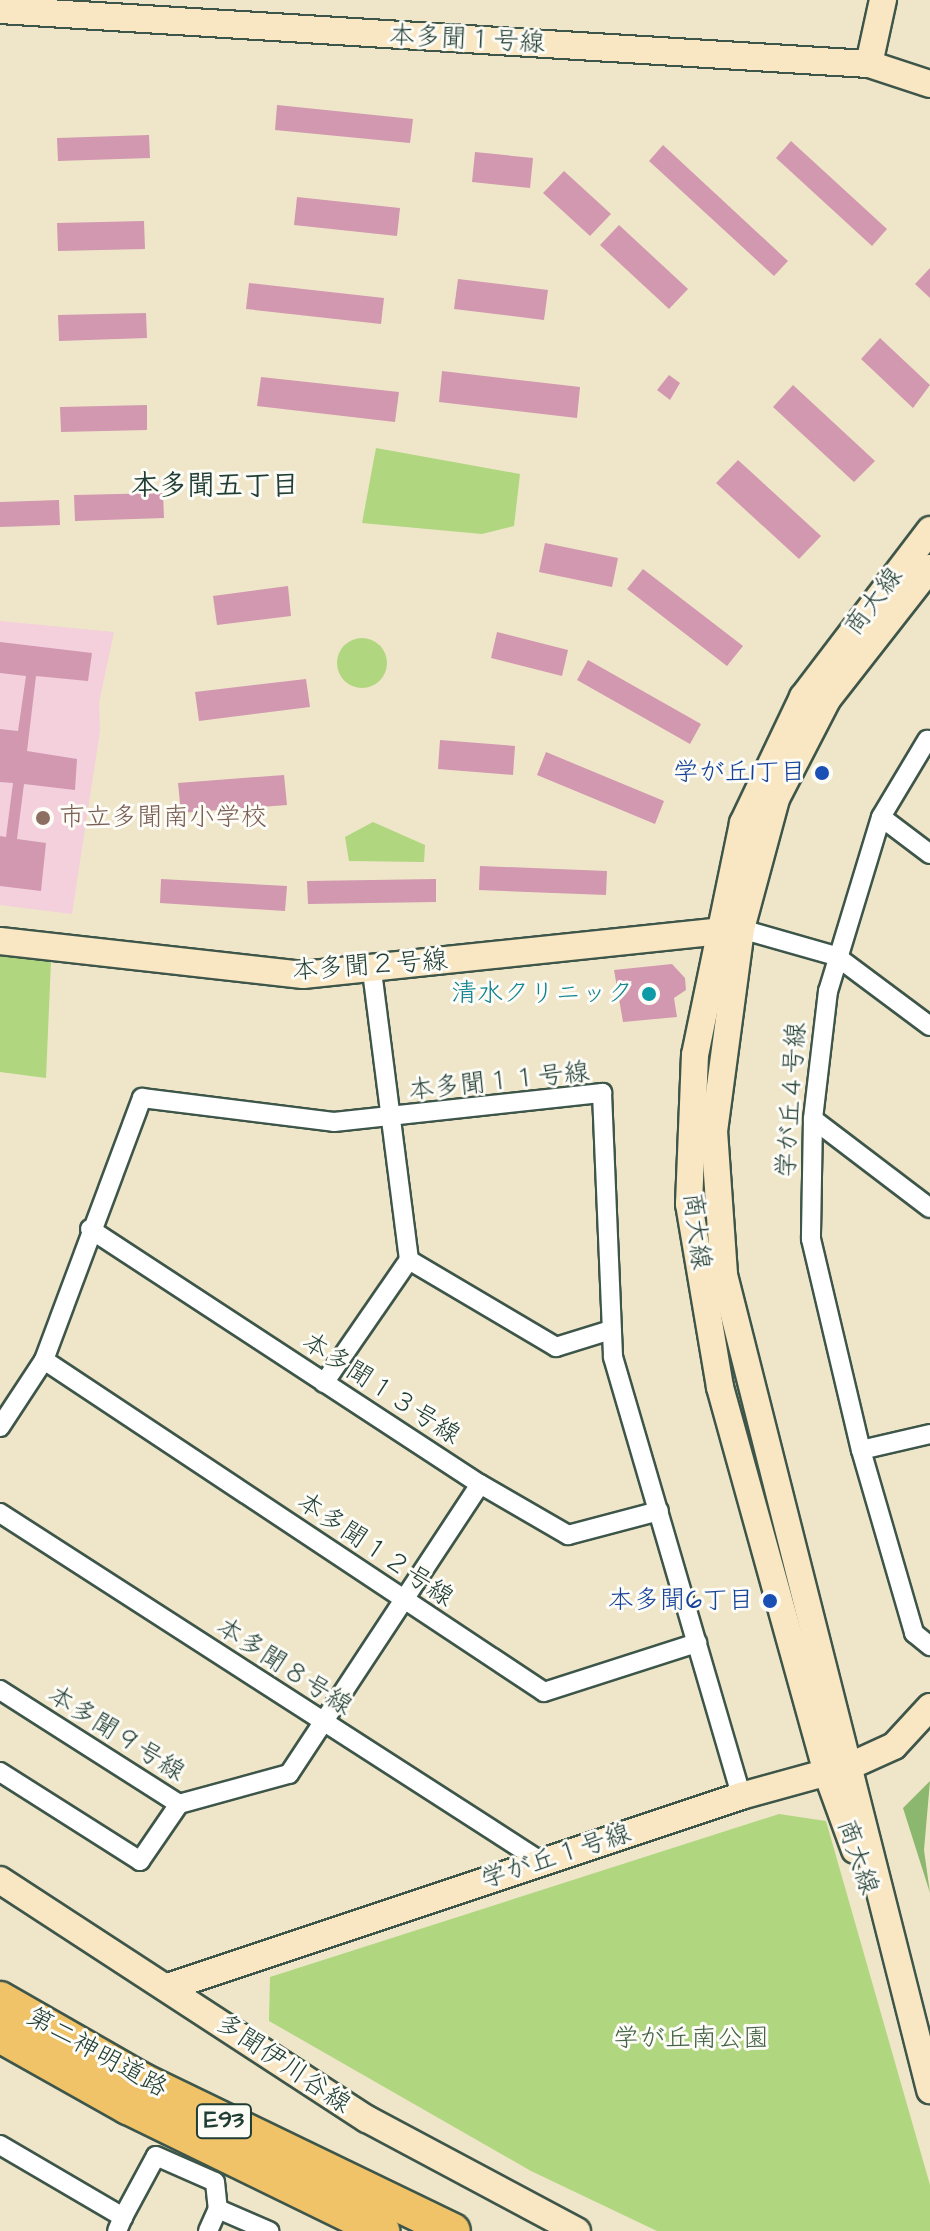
<!DOCTYPE html>
<html>
<head>
<meta charset="utf-8">
<style>
  body { margin:0 }
  #map { position:relative; width:930px; height:2231px; overflow:hidden; background:#efe6c9; font-family:"Architects Daughter","Klee One",sans-serif }
  div>[style] { position:absolute }
  .built>* { inset:0; background:#f4cfdc }
  .green>* { inset:0; background:#b0d680 }
  .round { border-radius:50% }
  .forest>* { inset:0; background:#8cb76e }
  .building>* { inset:0; background:#d198b0 }
  .roads { filter:drop-shadow(2px 0 #3e564a) drop-shadow(-2px 0 #3e564a) drop-shadow(0 2px #3e564a) drop-shadow(0 -2px #3e564a) }
  .street>* { height:18px; margin:-9px; padding:0 9px; transform-origin:9px; border-radius:9px; background:#fff }
  .secondary>* { height:26px; margin:-13px; padding:0 13px; transform-origin:13px; border-radius:13px; background:#f9e7c3 }
  .highway>* { height:34px; margin:-17px; padding:0 17px; transform-origin:17px; border-radius:17px; background:#f1c369 }
  .dots>* { width:22px; height:22px; translate:-50% -50%; box-sizing:border-box; border:4px solid #fdfcf7; border-radius:50% }
  span { translate:-50% -50%; white-space:nowrap; text-align:center; line-height:1.15; -webkit-text-stroke:6px #fdfcf7; paint-order:stroke }
  .shield-label span { padding:2px 6px; background:#fdfcf7; border:2px solid; border-radius:6px; -webkit-text-stroke-width:0 }
  .shield-label { font-size:24px; color:#1f3d34; font-weight:700 }
  .street-label { font-size:26px; color:#1f3d34 }
  .transit-label { font-size:26px; color:#164399 }
  .right { translate:-100% -50%; text-align:right }
  .education-label { font-size:26px; color:#785e54 }
  .left { translate:0 -50%; text-align:left }
  .culture-label { font-size:26px; color:#0d838f }
  .park-label { font-size:26px; color:#436347 }
  .neighbourhood-label { font-size:28px; color:#1f3d34; font-weight:700 }
</style>
</head>
<body>
<div id="map">
  <div class="built">
    <i style="clip-path:polygon(0 621px,114px 632px,99px 703px,100px 731px,72px 914px,0 905px)"></i>
  </div>
  <div class="green">
    <i style="clip-path:polygon(376px 448px,520px 474px,514px 526px,482px 534px,362px 523px)"></i>
    <i class="round" style="left:337px;top:638px;width:50px;height:50px"></i>
    <i style="clip-path:polygon(373px 822px,425px 845px,424px 862px,349px 861px,345px 837px)"></i>
    <i style="clip-path:polygon(0 954px,51px 961px,46px 1078px,0 1072px)"></i>
    <i style="clip-path:polygon(779px 1814px,826px 1821px,930px 2185px,930px 2231px,657px 2231px,531px 2171px,269px 2021px,270px 1977px)"></i>
  </div>
  <div class="forest">
    <i style="clip-path:polygon(930px 1781px,924px 1850px,930px 1893px,903px 1808px)"></i>
  </div>
  <div class="building">
    <i style="clip-path:polygon(277px 105px,413px 119px,410px 143px,275px 130px)"></i>
    <i style="clip-path:polygon(149px 135px,150px 158px,58px 161px,57px 138px)"></i>
    <i style="clip-path:polygon(791px 141px,887px 229px,872px 246px,776px 158px)"></i>
    <i style="clip-path:polygon(663px 145px,788px 261px,774px 276px,649px 161px)"></i>
    <i style="clip-path:polygon(475px 152px,533px 158px,530px 188px,472px 182px)"></i>
    <i style="clip-path:polygon(564px 171px,611px 214px,590px 236px,543px 193px)"></i>
    <i style="clip-path:polygon(297px 197px,400px 208px,397px 236px,294px 225px)"></i>
    <i style="clip-path:polygon(144px 221px,145px 249px,58px 251px,57px 223px)"></i>
    <i style="clip-path:polygon(619px 225px,688px 289px,669px 309px,600px 245px)"></i>
    <i style="clip-path:polygon(930px 268px,930px 298px,915px 284px)"></i>
    <i style="clip-path:polygon(458px 279px,548px 290px,544px 320px,454px 309px)"></i>
    <i style="clip-path:polygon(249px 283px,384px 298px,381px 324px,246px 309px)"></i>
    <i style="clip-path:polygon(146px 313px,147px 338px,59px 341px,58px 315px)"></i>
    <i style="clip-path:polygon(880px 338px,930px 385px,913px 408px,861px 359px)"></i>
    <i style="clip-path:polygon(442px 371px,580px 387px,577px 418px,439px 402px)"></i>
    <i style="clip-path:polygon(669px 375px,680px 383px,670px 400px,657px 390px)"></i>
    <i style="clip-path:polygon(261px 377px,399px 392px,395px 422px,257px 406px)"></i>
    <i style="clip-path:polygon(793px 385px,875px 461px,854px 482px,773px 407px)"></i>
    <i style="clip-path:polygon(147px 405px,147px 430px,61px 432px,60px 407px)"></i>
    <i style="clip-path:polygon(738px 460px,821px 536px,799px 559px,716px 483px)"></i>
    <i style="clip-path:polygon(163px 493px,164px 518px,75px 521px,74px 495px)"></i>
    <i style="clip-path:polygon(59px 500px,60px 525px,0 527px,0 502px)"></i>
    <i style="clip-path:polygon(545px 543px,618px 558px,612px 587px,539px 572px)"></i>
    <i style="clip-path:polygon(643px 569px,743px 646px,727px 666px,627px 589px)"></i>
    <i style="clip-path:polygon(288px 586px,291px 616px,217px 625px,213px 596px)"></i>
    <i style="clip-path:polygon(497px 632px,568px 650px,562px 676px,491px 658px)"></i>
    <i style="clip-path:polygon(0 642px,92px 653px,88px 681px,36px 676px,27px 751px,77px 759px,75px 790px,24px 784px,17px 839px,46px 843px,41px 891px,0 886px,0 836px,6px 837px,13px 783px,0 782px,0 729px,18px 731px,26px 676px,0 673px)"></i>
    <i style="clip-path:polygon(588px 660px,701px 724px,690px 744px,577px 680px)"></i>
    <i style="clip-path:polygon(306px 679px,310px 707px,199px 721px,195px 692px)"></i>
    <i style="clip-path:polygon(440px 740px,515px 746px,513px 775px,438px 769px)"></i>
    <i style="clip-path:polygon(546px 752px,664px 801px,655px 824px,537px 775px)"></i>
    <i style="clip-path:polygon(284px 775px,287px 805px,181px 813px,178px 783px)"></i>
    <i style="clip-path:polygon(480px 866px,607px 871px,606px 895px,479px 890px)"></i>
    <i style="clip-path:polygon(161px 879px,287px 886px,285px 911px,160px 903px)"></i>
    <i style="clip-path:polygon(436px 879px,436px 902px,308px 904px,307px 881px)"></i>
    <i style="clip-path:polygon(672px 964px,685px 978px,686px 990px,674px 998px,677px 1017px,623px 1022px,614px 970px)"></i>
  </div>
  <div class="roads">
    <div class="street">
      <i style="left:881px;top:817px;width:90px;rotate:-59.1deg"></i>
      <i style="left:930px;top:854px;width:61px;rotate:-142.9deg"></i>
      <i style="left:881px;top:817px;width:182px;rotate:106.9deg"></i>
      <i style="left:828px;top:991px;width:129px;rotate:96.7deg"></i>
      <i style="left:813px;top:1119px;width:120px;rotate:91deg"></i>
      <i style="left:811px;top:1239px;width:217px;rotate:76.7deg"></i>
      <i style="left:861px;top:1450px;width:191px;rotate:73.8deg"></i>
      <i style="left:914px;top:1633px;width:21px;rotate:39deg"></i>
      <i style="left:741px;top:929px;width:99px;rotate:15.9deg"></i>
      <i style="left:836px;top:956px;width:117px;rotate:36.7deg"></i>
      <i style="left:813px;top:1119px;width:147px;rotate:37.3deg"></i>
      <i style="left:90px;top:1229px;width:466px;rotate:33.2deg"></i>
      <i style="left:480px;top:1484px;width:102px;rotate:30.1deg"></i>
      <i style="left:568px;top:1535px;width:94px;rotate:-14.8deg"></i>
      <i style="left:409px;top:1260px;width:171px;rotate:30.6deg"></i>
      <i style="left:556px;top:1347px;width:58px;rotate:-17.2deg"></i>
      <i style="left:44px;top:1360px;width:600px;rotate:33.58deg"></i>
      <i style="left:544px;top:1692px;width:161px;rotate:-17.8deg"></i>
      <i style="left:324px;top:1383px;width:150px;rotate:-55.4deg"></i>
      <i style="left:409px;top:1260px;width:292px;rotate:-97.3deg"></i>
      <i style="left:0;top:1427px;width:80px;rotate:-56.7deg"></i>
      <i style="left:44px;top:1360px;width:280px;rotate:-69.5deg"></i>
      <i style="left:142px;top:1098px;width:193px;rotate:7.1deg"></i>
      <i style="left:334px;top:1122px;width:270px;rotate:-6.2deg"></i>
      <i style="left:602px;top:1093px;width:264px;rotate:87.6deg"></i>
      <i style="left:613px;top:1357px;width:457px;rotate:73.7deg"></i>
      <i style="left:861px;top:1450px;width:71px;rotate:-13.1deg"></i>
      <i style="left:0;top:1513px;width:645px;rotate:32.78deg"></i>
      <i style="left:0;top:1690px;width:212px;rotate:32.5deg"></i>
      <i style="left:179px;top:1804px;width:114px;rotate:-15.3deg"></i>
      <i style="left:289px;top:1774px;width:347px;rotate:-56.6deg"></i>
      <i style="left:0;top:1772px;width:166px;rotate:32.4deg"></i>
      <i style="left:140px;top:1861px;width:69px;rotate:-55.6deg"></i>
      <i style="left:0;top:2145px;width:143px;rotate:30.3deg"></i>
      <i style="left:123px;top:2217px;width:15px;rotate:113deg"></i>
      <i style="left:123px;top:2217px;width:69px;rotate:-61.6deg"></i>
      <i style="left:156px;top:2156px;width:64px;rotate:23.8deg"></i>
      <i style="left:215px;top:2182px;width:27px;rotate:84deg"></i>
      <i style="left:218px;top:2209px;width:56px;rotate:23.3deg"></i>
      <i style="left:208px;top:2231px;width:24px;rotate:-66deg"></i>
    </div>
    <div class="secondary">
      <i style="left:0;top:10px;width:871px;rotate:3.56deg"></i>
      <i style="left:869px;top:64px;width:64px;rotate:18.2deg"></i>
      <i style="left:869px;top:64px;width:66px;rotate:-77.7deg"></i>
      <i style="left:930px;top:568px;width:167px;rotate:128deg"></i>
      <i style="left:827px;top:700px;width:111px;rotate:117.3deg"></i>
      <i style="left:776px;top:799px;width:135px;rotate:105.1deg"></i>
      <i style="left:741px;top:929px;width:204px;rotate:97.6deg"></i>
      <i style="left:714px;top:1131px;width:144px;rotate:86deg"></i>
      <i style="left:724px;top:1275px;width:841px;rotate:75.81deg"></i>
      <i style="left:0;top:941px;width:305px;rotate:6.4deg"></i>
      <i style="left:303px;top:975px;width:432px;rotate:-6deg"></i>
      <i style="left:855px;top:1850px;width:82px;rotate:-110deg"></i>
      <i style="left:827px;top:1773px;width:401px;rotate:-105.5deg"></i>
      <i style="left:720px;top:1387px;width:186px;rotate:-99.6deg"></i>
      <i style="left:689px;top:1204px;width:149px;rotate:-87.7deg"></i>
      <i style="left:695px;top:1055px;width:237px;rotate:-78.3deg"></i>
      <i style="left:743px;top:823px;width:140px;rotate:-64.5deg"></i>
      <i style="left:803px;top:697px;width:210px;rotate:-52.7deg"></i>
      <i style="left:0;top:1880px;width:438px;rotate:33.1deg"></i>
      <i style="left:367px;top:2119px;width:238px;rotate:28.1deg"></i>
      <i style="left:168px;top:1987px;width:604px;rotate:-18.43deg"></i>
      <i style="left:741px;top:1796px;width:113px;rotate:-15.4deg"></i>
      <i style="left:850px;top:1766px;width:48px;rotate:-24.4deg"></i>
      <i style="left:894px;top:1746px;width:53px;rotate:-47.3deg"></i>
    </div>
    <div class="highway">
      <i style="left:0;top:1999px;width:165px;rotate:29.8deg"></i>
      <i style="left:143px;top:2081px;width:344px;rotate:25.8deg"></i>
      <i style="left:0;top:2035px;width:147px;rotate:29.4deg"></i>
      <i style="left:128px;top:2107px;width:283px;rotate:26deg"></i>
    </div>
  </div>
  <div class="dots">
    <i style="left:822px;top:773px;background:#1a4fb4"></i>
    <i style="left:43px;top:818px;background:#8d6e63"></i>
    <i style="left:649px;top:994px;background:#0f9aa8"></i>
    <i style="left:770px;top:1601px;background:#1a4fb4"></i>
  </div>
  <div class="shield-label">
    <span style="left:224px;top:2121px">E93</span>
  </div>
  <div class="street-label">
    <span style="left:467px;top:40px;rotate:3deg">本多聞１号線</span>
    <span style="left:874px;top:602px;rotate:-53deg">商大線</span>
    <span style="left:370px;top:966px;rotate:-4deg">本多聞２号線</span>
    <span style="left:499px;top:1082px;rotate:-6deg">本多聞１１号線</span>
    <span style="left:792px;top:1100px;rotate:-86deg">学が丘４号線</span>
    <span style="left:696px;top:1231px;rotate:83deg">商大線</span>
    <span style="left:381px;top:1389px;rotate:33deg">本多聞１３号線</span>
    <span style="left:375px;top:1550px;rotate:34deg">本多聞１２号線</span>
    <span style="left:284px;top:1667px;rotate:33deg">本多聞８号線</span>
    <span style="left:116px;top:1734px;rotate:32deg">本多聞９号線</span>
    <span style="left:556px;top:1857px;rotate:-18deg">学が丘１号線</span>
    <span style="left:857px;top:1857px;rotate:71deg">商大線</span>
    <span style="left:97px;top:2053px;rotate:29deg">第二神明道路</span>
    <span style="left:283px;top:2064px;rotate:34deg">多聞伊川谷線</span>
  </div>
  <div class="transit-label">
    <span class="right" style="left:806px;top:773px">学が丘1丁目</span>
    <span class="right" style="left:754px;top:1601px">本多聞6丁目</span>
  </div>
  <div class="education-label">
    <span class="left" style="left:59px;top:818px">市立多聞南小学校</span>
  </div>
  <div class="culture-label">
    <span class="right" style="left:633px;top:994px">清水クリニック</span>
  </div>
  <div class="park-label">
    <span style="left:691px;top:2039px">学が丘南公園</span>
  </div>
  <div class="neighbourhood-label">
    <span style="left:215px;top:486px">本多聞五丁目</span>
  </div>
</div>
</body>
</html>
